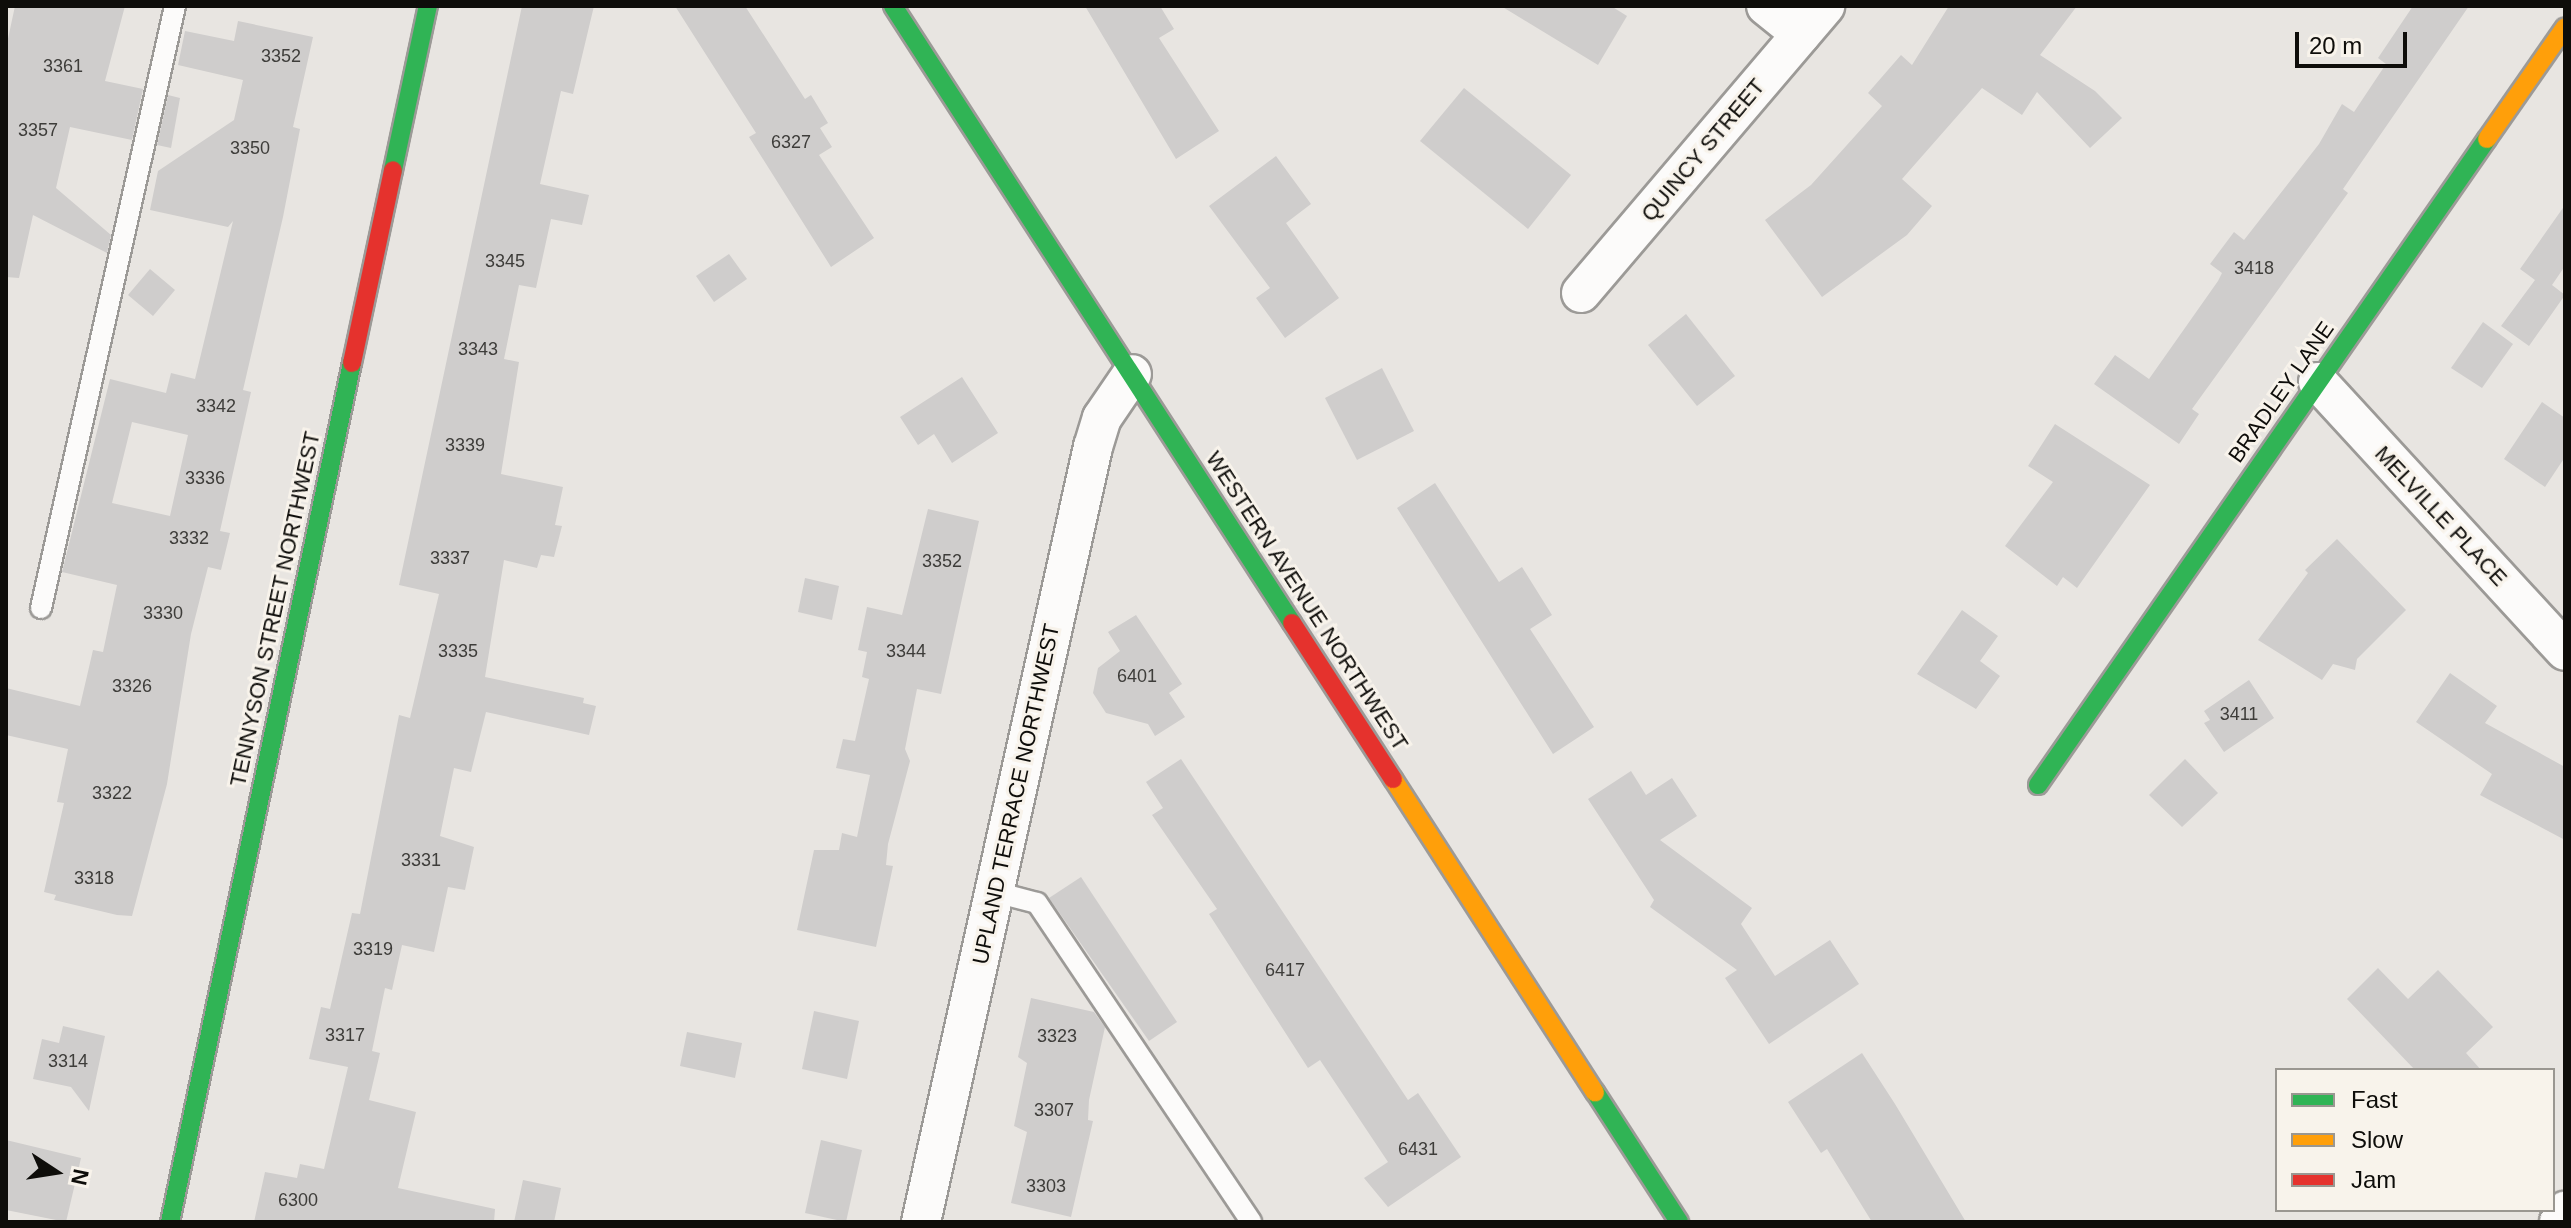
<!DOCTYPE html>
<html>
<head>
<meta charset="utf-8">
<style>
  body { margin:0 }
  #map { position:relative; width:2571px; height:1228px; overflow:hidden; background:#e8e5e1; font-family:Helvetica,sans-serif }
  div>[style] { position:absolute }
  .building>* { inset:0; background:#cfcdcc }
  .roads { filter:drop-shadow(2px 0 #9c9a97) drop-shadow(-2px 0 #9c9a97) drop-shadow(0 2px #9c9a97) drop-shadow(0 -2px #9c9a97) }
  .lane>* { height:20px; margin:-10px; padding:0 10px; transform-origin:10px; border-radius:10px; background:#fcfbfa }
  .street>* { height:38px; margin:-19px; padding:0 19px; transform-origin:19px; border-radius:19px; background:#fcfbfa }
  .fast>* { height:18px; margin:-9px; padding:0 9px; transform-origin:9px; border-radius:9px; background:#30b455 }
  .slow>* { height:18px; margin:-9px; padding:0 9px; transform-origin:9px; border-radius:9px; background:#ff9f0a }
  .jam>* { height:18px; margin:-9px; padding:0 9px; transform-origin:9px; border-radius:9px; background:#e5322d }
  span { translate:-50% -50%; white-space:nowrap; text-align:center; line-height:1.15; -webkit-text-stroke:6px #f8f3eb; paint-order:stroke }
  .number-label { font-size:18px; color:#3e3d3a }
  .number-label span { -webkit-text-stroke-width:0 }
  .street-label { font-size:22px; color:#0e0d0a }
  .frame { position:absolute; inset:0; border:8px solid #0e0d0a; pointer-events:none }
  .legend { position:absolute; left:2275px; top:1068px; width:280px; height:144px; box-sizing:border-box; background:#f8f3eb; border:2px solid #9a9791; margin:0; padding:10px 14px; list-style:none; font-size:24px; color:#0e0d0a }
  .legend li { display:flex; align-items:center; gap:16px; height:40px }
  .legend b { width:40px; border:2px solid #9a9791 }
  .north { position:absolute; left:16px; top:1132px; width:80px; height:80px; -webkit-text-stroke:6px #f8f3eb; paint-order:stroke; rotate:102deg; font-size:22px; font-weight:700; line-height:32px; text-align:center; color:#0e0d0a }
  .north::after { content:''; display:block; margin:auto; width:28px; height:36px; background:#0e0d0a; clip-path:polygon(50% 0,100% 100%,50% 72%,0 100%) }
  .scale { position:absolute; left:2295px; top:32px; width:112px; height:36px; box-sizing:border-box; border:4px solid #0e0d0a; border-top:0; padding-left:10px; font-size:24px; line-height:28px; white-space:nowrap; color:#0e0d0a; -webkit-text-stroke:6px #f8f3eb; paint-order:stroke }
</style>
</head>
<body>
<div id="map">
  <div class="building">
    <i style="clip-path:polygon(15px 6px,125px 6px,105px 81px,143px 89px,132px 140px,70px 127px,56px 188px,111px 235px,107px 253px,33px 215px,19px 278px,6px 277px,6px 48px)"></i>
    <i style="clip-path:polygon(522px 6px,594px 6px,573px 94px,561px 91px,540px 184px,589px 195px,582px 225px,551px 219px,536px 288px,519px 285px,504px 359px,519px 362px,501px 474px,563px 487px,555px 525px,562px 526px,554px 557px,541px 555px,537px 568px,504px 560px,485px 677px,584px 698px,583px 703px,596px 706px,589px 735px,486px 712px,471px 772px,454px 768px,440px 836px,474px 847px,465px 890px,448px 887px,434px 952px,402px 945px,392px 990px,385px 988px,372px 1051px,380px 1053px,369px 1100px,416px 1112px,398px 1188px,495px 1209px,494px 1222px,254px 1222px,265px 1172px,297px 1178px,300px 1164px,324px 1169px,348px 1067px,309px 1059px,321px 1007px,330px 1009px,352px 913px,360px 914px,399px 715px,410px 718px,439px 594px,399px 585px)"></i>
    <i style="clip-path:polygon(675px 6px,745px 6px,805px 99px,811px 95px,828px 123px,820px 128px,832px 147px,819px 155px,874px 238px,831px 267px,749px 137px,756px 133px)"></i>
    <i style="clip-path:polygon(1085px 6px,1160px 6px,1174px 29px,1159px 38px,1219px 131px,1176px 159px)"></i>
    <i style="clip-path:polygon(1501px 6px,1611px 6px,1627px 16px,1598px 65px)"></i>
    <i style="clip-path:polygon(1949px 6px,2077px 6px,2040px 55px,2095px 91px,2122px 118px,2090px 148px,2037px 92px,2022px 115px,1982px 88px,1902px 179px,1932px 206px,1907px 235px,1822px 297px,1765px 220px,1811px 185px,1882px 106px,1868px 93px,1901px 55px,1912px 65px)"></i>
    <i style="clip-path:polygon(2413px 6px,2469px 6px,2343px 189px,2348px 193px,2192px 409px,2199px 414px,2179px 444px,2094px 384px,2115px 355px,2149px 379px,2218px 281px,2222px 273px,2210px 264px,2234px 232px,2244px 240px,2319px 144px,2342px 104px,2354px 112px,2386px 64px,2378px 58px)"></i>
    <i style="clip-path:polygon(evenodd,238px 21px,313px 37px,293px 127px,300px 129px,283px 217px,243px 390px,251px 392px,220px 531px,230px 533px,221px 570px,208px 567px,191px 634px,167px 784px,132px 916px,117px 915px,54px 900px,56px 895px,44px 892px,64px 803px,57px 802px,68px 749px,6px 735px,6px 688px,80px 706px,93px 650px,103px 652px,117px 585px,62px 572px,110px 379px,166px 393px,171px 373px,195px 379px,233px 221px,228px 227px,150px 210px,158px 171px,234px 120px,243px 80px,178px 65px,185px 31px,234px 41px,238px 21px,132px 422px,188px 435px,170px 516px,112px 503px,132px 422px)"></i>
    <i style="clip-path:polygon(1464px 88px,1571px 175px,1528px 229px,1420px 141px)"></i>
    <i style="clip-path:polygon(168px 95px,180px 98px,171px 148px,157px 145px)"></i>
    <i style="clip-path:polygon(1276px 156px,1311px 204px,1286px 223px,1339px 298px,1285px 338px,1256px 298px,1270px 288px,1209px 206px)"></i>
    <i style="clip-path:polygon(2565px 205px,2565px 266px,2552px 285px,2565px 295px,2529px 346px,2501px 326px,2535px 280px,2520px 269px)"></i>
    <i style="clip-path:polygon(729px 254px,747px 279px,714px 302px,696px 276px)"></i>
    <i style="clip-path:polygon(150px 269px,175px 290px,153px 316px,128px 295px)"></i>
    <i style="clip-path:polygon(1686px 314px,1735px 376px,1697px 406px,1648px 345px)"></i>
    <i style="clip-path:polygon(2483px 322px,2513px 344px,2482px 388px,2451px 368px)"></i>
    <i style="clip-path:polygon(1382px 368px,1414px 431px,1357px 460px,1325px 398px)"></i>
    <i style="clip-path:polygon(962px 377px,998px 433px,952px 463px,934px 434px,918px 445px,900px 417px)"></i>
    <i style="clip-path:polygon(2542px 402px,2565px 418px,2565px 457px,2545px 487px,2504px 459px)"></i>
    <i style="clip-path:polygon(2055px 424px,2150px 485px,2077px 588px,2063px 577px,2057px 586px,2005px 546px,2053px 482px,2028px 466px)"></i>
    <i style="clip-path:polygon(1435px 483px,1499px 582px,1522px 567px,1552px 615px,1530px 629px,1594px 727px,1553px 754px,1397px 508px)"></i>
    <i style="clip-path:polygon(928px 509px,979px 521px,941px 694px,917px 689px,905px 749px,910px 761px,888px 844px,886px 865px,893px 866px,876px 947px,797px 930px,814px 850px,839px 850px,842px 833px,857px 837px,870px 775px,836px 768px,843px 739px,855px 741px,869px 679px,862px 677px,867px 652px,858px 650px,867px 607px,902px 615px)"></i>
    <i style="clip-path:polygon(2337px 539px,2406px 610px,2357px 659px,2355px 670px,2333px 664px,2322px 680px,2258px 640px,2308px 573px,2305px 570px)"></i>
    <i style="clip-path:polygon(805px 578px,839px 586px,832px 620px,798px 612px)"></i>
    <i style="clip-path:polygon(1962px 610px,1998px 636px,1980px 661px,2000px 676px,1976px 709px,1917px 674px)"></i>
    <i style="clip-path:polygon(1136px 615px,1182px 684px,1169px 693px,1185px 717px,1155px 736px,1148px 724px,1106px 713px,1093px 693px,1098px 668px,1120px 651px,1108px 632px)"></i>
    <i style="clip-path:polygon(2450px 673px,2497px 706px,2485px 723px,2565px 767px,2565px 840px,2480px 795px,2492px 774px,2416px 722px)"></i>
    <i style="clip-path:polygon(2249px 680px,2274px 718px,2224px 752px,2204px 723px,2210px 720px,2204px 711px)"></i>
    <i style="clip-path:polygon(1181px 759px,1408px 1100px,1418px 1093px,1461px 1157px,1388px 1207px,1364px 1178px,1388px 1162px,1320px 1060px,1308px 1068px,1209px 914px,1217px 909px,1152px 815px,1163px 808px,1146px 782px)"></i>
    <i style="clip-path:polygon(2185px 759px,2218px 793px,2182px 827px,2149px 795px)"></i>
    <i style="clip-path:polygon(1631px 771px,1646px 795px,1672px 778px,1697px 816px,1660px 840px,1752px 908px,1741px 924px,1775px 976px,1830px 940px,1859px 984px,1769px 1044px,1725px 978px,1737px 970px,1650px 907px,1654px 900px,1588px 799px)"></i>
    <i style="clip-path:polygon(1081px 877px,1177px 1022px,1149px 1041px,1049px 898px)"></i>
    <i style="clip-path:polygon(2378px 968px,2408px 999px,2438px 970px,2493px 1027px,2466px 1053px,2481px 1070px,2415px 1070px,2347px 999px)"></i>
    <i style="clip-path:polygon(1031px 998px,1094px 1012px,1105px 1027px,1089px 1100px,1088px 1120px,1093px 1121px,1071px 1217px,1011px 1203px,1027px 1132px,1014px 1126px,1027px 1063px,1018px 1057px)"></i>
    <i style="clip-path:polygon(814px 1011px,859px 1021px,847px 1079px,802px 1069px)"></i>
    <i style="clip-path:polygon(63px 1026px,105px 1036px,89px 1111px,71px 1087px,33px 1079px,42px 1039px,59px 1043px)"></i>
    <i style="clip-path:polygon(687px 1032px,742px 1043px,735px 1078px,680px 1066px)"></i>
    <i style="clip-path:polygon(1862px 1053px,1895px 1104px,1966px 1222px,1872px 1222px,1827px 1149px,1821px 1153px,1788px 1102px)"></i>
    <i style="clip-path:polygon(6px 1140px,81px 1158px,66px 1222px,6px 1210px)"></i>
    <i style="clip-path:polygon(821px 1140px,862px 1150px,846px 1222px,805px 1213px)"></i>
    <i style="clip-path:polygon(523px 1180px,561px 1188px,554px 1222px,514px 1222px)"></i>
  </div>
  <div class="roads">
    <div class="lane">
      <i style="left:41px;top:608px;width:617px;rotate:-77.45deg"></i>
      <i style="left:995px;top:892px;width:43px;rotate:14.7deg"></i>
      <i style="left:1037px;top:903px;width:384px;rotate:56.1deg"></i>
    </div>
    <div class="street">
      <i style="left:1766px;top:6px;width:45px;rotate:38.7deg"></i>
      <i style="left:1581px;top:293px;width:377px;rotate:-49.6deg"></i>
      <i style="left:2318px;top:382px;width:365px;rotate:47.4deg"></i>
      <i style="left:921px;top:1222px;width:794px;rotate:-77.49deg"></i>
      <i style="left:1093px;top:447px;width:30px;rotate:-73deg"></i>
      <i style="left:1102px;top:418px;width:53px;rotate:-55.7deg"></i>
      <i style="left:2559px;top:1222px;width:13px;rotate:-61deg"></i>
    </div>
    <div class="fast">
      <i style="left:893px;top:6px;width:735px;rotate:57.11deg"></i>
      <i style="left:393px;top:170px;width:168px;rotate:-78deg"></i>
      <i style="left:2038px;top:785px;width:787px;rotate:-55.2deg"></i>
      <i style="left:1595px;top:1092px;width:155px;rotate:57.1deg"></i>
      <i style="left:170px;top:1222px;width:878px;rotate:-78.04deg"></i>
    </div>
    <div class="slow">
      <i style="left:2487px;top:139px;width:136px;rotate:-55.1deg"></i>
      <i style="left:1393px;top:779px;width:373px;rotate:57.2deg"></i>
    </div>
    <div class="jam">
      <i style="left:352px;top:363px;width:197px;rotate:-78deg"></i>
      <i style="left:1292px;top:623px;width:186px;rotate:57.1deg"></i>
    </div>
  </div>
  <div class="number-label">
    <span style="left:281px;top:56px">3352</span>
    <span style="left:63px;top:66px">3361</span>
    <span style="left:38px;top:130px">3357</span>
    <span style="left:791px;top:142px">6327</span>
    <span style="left:250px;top:148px">3350</span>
    <span style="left:505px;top:261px">3345</span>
    <span style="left:2254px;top:268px">3418</span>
    <span style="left:478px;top:349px">3343</span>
    <span style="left:216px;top:406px">3342</span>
    <span style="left:465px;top:445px">3339</span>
    <span style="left:205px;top:478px">3336</span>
    <span style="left:189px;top:538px">3332</span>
    <span style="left:450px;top:558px">3337</span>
    <span style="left:942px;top:561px">3352</span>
    <span style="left:163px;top:613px">3330</span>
    <span style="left:458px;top:651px">3335</span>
    <span style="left:906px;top:651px">3344</span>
    <span style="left:1137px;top:676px">6401</span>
    <span style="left:132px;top:686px">3326</span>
    <span style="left:2239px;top:714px">3411</span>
    <span style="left:112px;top:793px">3322</span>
    <span style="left:421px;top:860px">3331</span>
    <span style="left:94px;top:878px">3318</span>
    <span style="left:373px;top:949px">3319</span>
    <span style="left:1285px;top:970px">6417</span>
    <span style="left:345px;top:1035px">3317</span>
    <span style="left:1057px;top:1036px">3323</span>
    <span style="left:68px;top:1061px">3314</span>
    <span style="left:1054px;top:1110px">3307</span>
    <span style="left:1418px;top:1149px">6431</span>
    <span style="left:1046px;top:1186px">3303</span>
    <span style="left:298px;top:1200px">6300</span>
  </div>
  <div class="street-label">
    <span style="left:1703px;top:150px;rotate:-50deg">QUINCY STREET</span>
    <span style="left:2281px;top:392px;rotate:-55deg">BRADLEY LANE</span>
    <span style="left:2441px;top:516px;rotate:47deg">MELVILLE PLACE</span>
    <span style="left:1307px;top:601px;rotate:57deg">WESTERN AVENUE NORTHWEST</span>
    <span style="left:275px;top:609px;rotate:-78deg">TENNYSON STREET NORTHWEST</span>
    <span style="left:1016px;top:794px;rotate:-78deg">UPLAND TERRACE NORTHWEST</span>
  </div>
  <div class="frame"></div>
  <ul class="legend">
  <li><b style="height:10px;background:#30b455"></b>Fast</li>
  <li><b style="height:10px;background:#ff9f0a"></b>Slow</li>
  <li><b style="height:10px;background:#e5322d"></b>Jam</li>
  </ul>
  <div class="north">N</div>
  <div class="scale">20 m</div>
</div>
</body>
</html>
